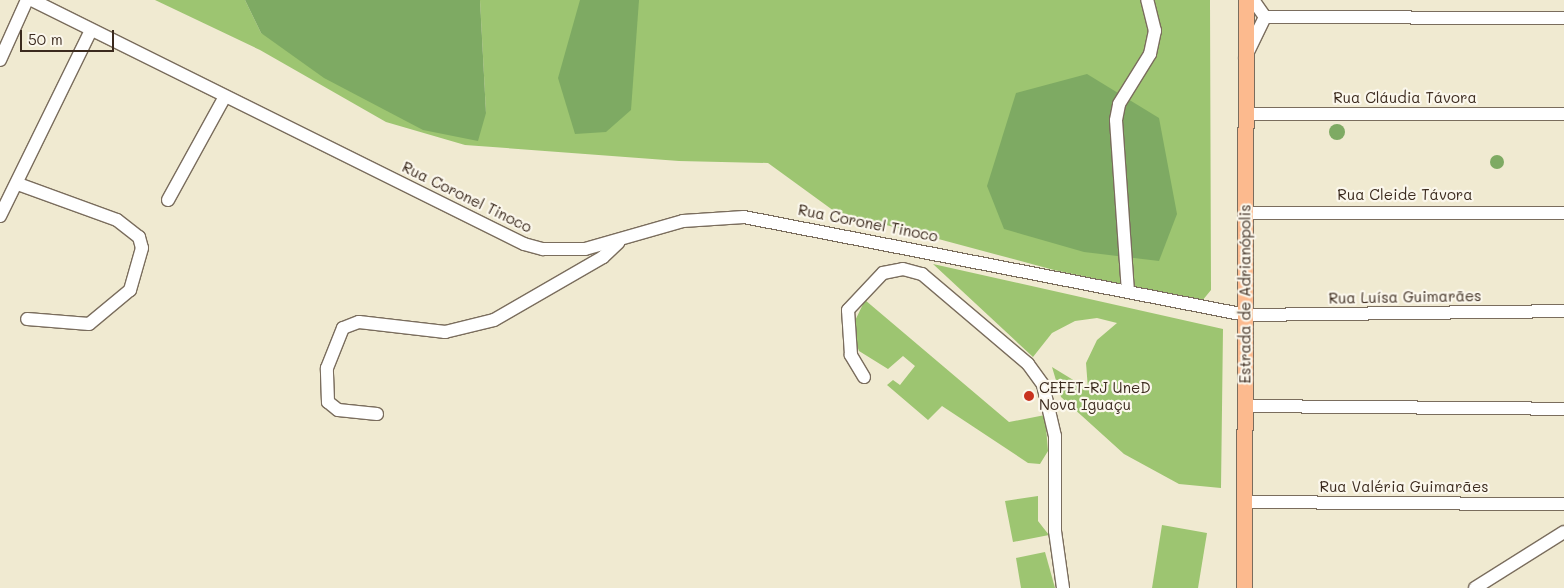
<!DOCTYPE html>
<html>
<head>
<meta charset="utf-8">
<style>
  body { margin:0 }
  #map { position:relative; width:1564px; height:588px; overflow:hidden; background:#f0ead1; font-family:Mali,sans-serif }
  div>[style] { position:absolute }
  .green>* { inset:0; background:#9dc571 }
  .forest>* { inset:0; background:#7eaa63 }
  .round { border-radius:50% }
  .roads { filter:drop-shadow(1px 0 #7a6d5d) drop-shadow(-1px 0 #7a6d5d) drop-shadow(0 1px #7a6d5d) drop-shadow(0 -1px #7a6d5d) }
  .minor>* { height:12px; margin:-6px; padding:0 6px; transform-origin:6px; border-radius:6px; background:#fff }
  .major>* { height:15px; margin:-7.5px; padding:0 7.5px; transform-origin:7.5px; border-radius:7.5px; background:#fcba8e }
  .dots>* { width:14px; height:14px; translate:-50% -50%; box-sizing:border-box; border:2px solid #fbf7ec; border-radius:50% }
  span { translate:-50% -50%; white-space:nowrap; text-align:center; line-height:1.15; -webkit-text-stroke:4.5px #fbf7ec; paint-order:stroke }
  .street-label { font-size:15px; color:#3b2a1e }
  .poi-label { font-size:15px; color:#3b2a1e }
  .left { translate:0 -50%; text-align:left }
  .scale { position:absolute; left:20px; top:30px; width:94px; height:22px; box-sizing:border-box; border:2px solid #3b2a1e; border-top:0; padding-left:6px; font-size:15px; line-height:18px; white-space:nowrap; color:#3b2a1e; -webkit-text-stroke:4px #fbf7ec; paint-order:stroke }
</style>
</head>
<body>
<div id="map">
  <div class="green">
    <i style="clip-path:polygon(155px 0,245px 0,261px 33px,486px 113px,480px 0,1210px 0,1211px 290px,1202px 301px,1054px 270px,834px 211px,768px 163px,679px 161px,465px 145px,386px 122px,260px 50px)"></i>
    <i style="clip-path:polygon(933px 264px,1223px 329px,1221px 488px,1179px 484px,1124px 454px,1061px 397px,1052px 367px,1088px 389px,1086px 363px,1097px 340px,1117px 323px,1097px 318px,1075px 321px,1052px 333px,1033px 357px)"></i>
    <i style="clip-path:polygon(865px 300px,1009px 422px,1045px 415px,1048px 451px,1040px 464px,1028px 463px,942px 406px,928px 420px,887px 385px,893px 380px,900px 385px,915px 366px,903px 356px,888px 369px,859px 351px,851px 329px)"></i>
    <i style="clip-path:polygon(1038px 496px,1038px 521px,1049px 535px,1013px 542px,1005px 501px)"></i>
    <i style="clip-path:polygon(1162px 525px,1207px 533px,1198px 588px,1152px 588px)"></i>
    <i style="clip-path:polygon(1045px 552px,1055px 588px,1021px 588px,1016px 558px)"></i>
  </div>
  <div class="forest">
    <i style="clip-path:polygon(245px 0,480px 0,486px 113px,478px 141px,423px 130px,324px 78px,261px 33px)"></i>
    <i style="clip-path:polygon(580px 0,639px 0,631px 110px,606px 132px,575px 134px,558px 78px)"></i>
    <i style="clip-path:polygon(1087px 74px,1159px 118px,1177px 214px,1159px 261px,1084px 252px,1004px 229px,987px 186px,1016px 93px)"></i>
    <i class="round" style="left:1329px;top:124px;width:16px;height:16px"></i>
    <i class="round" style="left:1490px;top:155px;width:14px;height:14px"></i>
  </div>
  <div class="roads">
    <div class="minor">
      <i style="left:32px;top:0;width:549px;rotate:26.38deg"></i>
      <i style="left:524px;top:244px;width:20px;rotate:15deg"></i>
      <i style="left:543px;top:249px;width:42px"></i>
      <i style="left:585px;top:249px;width:102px;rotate:-15.9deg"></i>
      <i style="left:683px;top:221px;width:61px;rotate:-3.8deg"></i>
      <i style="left:744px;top:217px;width:511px;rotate:11.05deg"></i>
      <i style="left:1246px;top:315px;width:318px;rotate:-0.7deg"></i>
      <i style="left:1265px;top:17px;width:299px;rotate:0.2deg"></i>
      <i style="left:1245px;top:58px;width:46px;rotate:-64deg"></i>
      <i style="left:1265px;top:17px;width:21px;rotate:-125deg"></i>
      <i style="left:0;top:60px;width:66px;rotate:-65.8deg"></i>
      <i style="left:1246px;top:114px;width:318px"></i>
      <i style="left:18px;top:184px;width:105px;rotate:20deg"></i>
      <i style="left:117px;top:220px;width:28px;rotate:38deg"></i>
      <i style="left:139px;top:237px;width:11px;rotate:75deg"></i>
      <i style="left:142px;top:248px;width:44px;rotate:105.9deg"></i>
      <i style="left:130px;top:290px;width:53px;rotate:140.3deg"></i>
      <i style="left:89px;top:324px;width:62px;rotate:-175.4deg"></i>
      <i style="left:168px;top:200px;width:116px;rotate:-61.2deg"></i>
      <i style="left:1245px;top:213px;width:319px"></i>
      <i style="left:0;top:216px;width:207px;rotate:-63.9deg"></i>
      <i style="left:1128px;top:292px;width:172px;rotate:-94deg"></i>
      <i style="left:1116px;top:120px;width:16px;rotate:-79deg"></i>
      <i style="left:1119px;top:104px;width:59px;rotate:-58.2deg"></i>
      <i style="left:1150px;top:54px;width:24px;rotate:-78deg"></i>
      <i style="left:1155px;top:31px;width:32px;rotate:-104deg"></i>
      <i style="left:864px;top:377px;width:26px;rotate:-121deg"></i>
      <i style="left:851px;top:355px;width:45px;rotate:-93.8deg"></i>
      <i style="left:848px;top:310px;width:51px;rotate:-46.6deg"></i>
      <i style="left:883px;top:273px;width:20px;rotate:-11deg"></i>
      <i style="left:903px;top:269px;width:20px;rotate:15deg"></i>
      <i style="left:922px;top:274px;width:139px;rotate:40.3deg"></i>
      <i style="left:1028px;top:364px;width:26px;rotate:54deg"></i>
      <i style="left:1043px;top:385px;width:52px;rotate:76.8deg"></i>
      <i style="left:1055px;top:436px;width:95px;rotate:90deg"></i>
      <i style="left:1055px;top:531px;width:58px;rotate:82deg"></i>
      <i style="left:1244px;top:406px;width:320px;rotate:0.5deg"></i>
      <i style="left:377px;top:414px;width:39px;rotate:-174deg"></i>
      <i style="left:338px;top:410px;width:13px;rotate:-141deg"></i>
      <i style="left:328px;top:402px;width:34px;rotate:-92deg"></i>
      <i style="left:327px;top:368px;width:43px;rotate:-68.2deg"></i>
      <i style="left:343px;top:328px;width:17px;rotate:-21deg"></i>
      <i style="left:359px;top:322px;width:87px;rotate:6.6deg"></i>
      <i style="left:445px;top:332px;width:50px;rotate:-13.8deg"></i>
      <i style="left:494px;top:320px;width:126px;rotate:-30deg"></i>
      <i style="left:603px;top:257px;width:21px;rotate:-43deg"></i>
      <i style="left:1244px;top:502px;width:320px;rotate:0.4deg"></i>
      <i style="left:1475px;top:588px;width:105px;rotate:-32.2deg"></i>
    </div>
    <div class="major">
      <i style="left:1244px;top:588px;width:588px;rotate:-89.81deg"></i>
    </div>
  </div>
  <div class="dots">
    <i style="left:1029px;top:396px;background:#c8321e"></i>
  </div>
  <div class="street-label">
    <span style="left:1405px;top:98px">Rua Cláudia Távora</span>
    <span style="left:1405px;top:195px">Rua Cleide Távora</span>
    <span style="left:467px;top:197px;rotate:26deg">Rua Coronel Tinoco</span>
    <span style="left:868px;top:223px;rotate:11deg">Rua Coronel Tinoco</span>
    <span style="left:1245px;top:294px;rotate:-90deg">Estrada de Adrianópolis</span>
    <span style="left:1405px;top:297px;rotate:-1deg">Rua Luísa Guimarães</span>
    <span style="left:1404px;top:487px">Rua Valéria Guimarães</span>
  </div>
  <div class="poi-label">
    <span class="left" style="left:1039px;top:396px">CEFET-RJ UneD<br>Nova Iguaçu</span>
  </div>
  <div class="scale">50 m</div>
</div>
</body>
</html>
